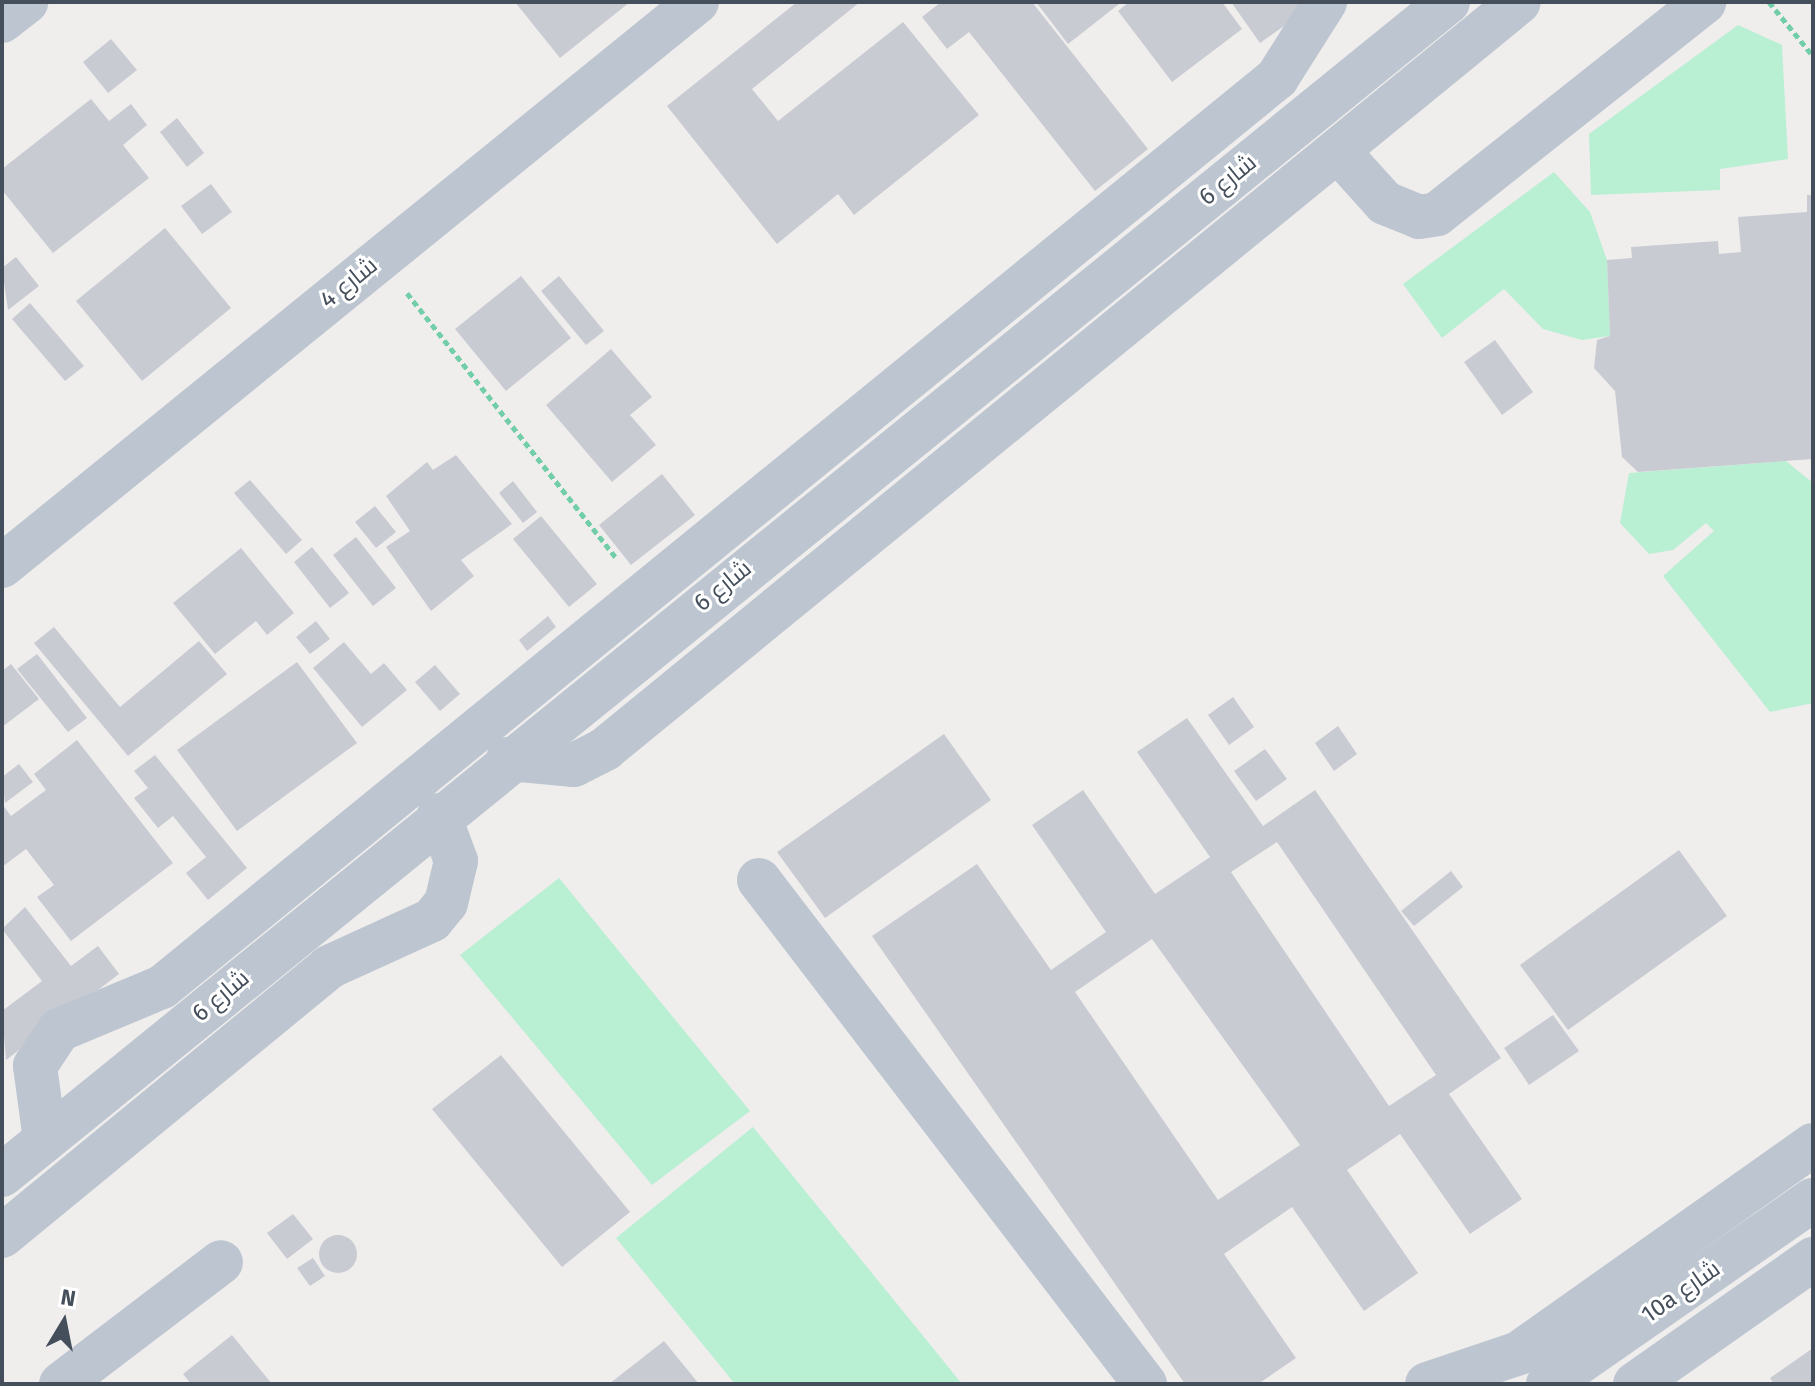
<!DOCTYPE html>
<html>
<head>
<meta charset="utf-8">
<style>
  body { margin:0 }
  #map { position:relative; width:1815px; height:1386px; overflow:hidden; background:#f0eded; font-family:"Fira Sans",Cairo,sans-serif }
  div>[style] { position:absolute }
  .green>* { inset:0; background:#b9efd3 }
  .building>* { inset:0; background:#c9cbd3 }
  .round { border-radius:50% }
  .path>* { height:5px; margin-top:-2.5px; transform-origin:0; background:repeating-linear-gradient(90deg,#71cea8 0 6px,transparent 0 10px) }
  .minor>* { height:44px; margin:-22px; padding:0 22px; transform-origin:22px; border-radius:22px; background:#bdc6d0 }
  span { translate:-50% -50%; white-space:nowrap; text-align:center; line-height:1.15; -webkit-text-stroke:6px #fff; paint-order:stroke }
  .street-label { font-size:24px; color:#454f5b }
  .frame { position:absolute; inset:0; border:4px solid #454f5b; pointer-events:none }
  .north { position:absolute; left:24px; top:1282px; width:80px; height:80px; -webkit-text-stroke:6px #fff; paint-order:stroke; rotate:10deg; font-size:22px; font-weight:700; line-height:32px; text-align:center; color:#454f5b }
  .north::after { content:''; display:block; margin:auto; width:28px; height:36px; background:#454f5b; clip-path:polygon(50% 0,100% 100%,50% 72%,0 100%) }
</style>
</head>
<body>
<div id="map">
  <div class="green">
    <i style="clip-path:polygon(1738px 25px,1782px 45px,1788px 159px,1720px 169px,1720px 190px,1591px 195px,1589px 134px)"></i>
    <i style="clip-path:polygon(1554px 172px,1590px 212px,1607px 260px,1610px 336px,1582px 340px,1543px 329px,1504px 289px,1442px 338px,1403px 284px)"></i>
    <i style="clip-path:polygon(1786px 461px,1813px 483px,1813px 703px,1770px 712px,1663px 576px,1714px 531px,1706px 523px,1673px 550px,1649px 554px,1620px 523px,1629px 473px)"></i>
    <i style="clip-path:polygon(559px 878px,750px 1111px,652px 1185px,460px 955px)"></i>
    <i style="clip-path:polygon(753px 1127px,924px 1337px,962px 1384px,735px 1384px,616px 1238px)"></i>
  </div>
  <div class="building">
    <i style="clip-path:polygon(515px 2px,630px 2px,560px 58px)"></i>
    <i style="clip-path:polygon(797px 2px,860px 2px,752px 89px,778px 121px,903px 22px,979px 115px,854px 215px,838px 194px,777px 244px,667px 106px)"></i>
    <i style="clip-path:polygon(941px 2px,1032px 2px,1148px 149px,1095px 191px,969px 32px,947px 49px,922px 17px)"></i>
    <i style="clip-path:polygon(1036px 2px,1118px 2px,1119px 4px,1068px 44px)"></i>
    <i style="clip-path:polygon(1129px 2px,1222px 2px,1242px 29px,1172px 82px,1118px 11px)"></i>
    <i style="clip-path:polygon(1231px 2px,1318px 2px,1260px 43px)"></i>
    <i style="clip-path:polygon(111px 39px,137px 70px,108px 93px,83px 62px)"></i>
    <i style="clip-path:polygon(91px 99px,109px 121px,131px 104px,147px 125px,123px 145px,149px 178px,53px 253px,2px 190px,2px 169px)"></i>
    <i style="clip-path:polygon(177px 118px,204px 153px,187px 167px,160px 132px)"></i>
    <i style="clip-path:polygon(211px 184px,232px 212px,202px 234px,181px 206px)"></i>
    <i style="clip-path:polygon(1807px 195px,1813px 195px,1813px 459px,1638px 472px,1622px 457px,1615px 391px,1594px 368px,1597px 340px,1610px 336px,1607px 260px,1632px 258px,1631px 247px,1718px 241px,1719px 254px,1741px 252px,1738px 217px,1807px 212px)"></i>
    <i style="clip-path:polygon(165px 228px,231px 308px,142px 381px,76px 301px)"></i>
    <i style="clip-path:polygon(16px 257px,39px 286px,8px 310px,2px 268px)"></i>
    <i style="clip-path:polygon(521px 276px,571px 338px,506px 391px,455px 329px)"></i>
    <i style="clip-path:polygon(559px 276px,604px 331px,586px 345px,541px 291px)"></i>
    <i style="clip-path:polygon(30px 303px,84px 366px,65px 381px,12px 319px)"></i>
    <i style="clip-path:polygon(1495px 340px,1533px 392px,1502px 415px,1464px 362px)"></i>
    <i style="clip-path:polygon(611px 349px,652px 397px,630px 415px,656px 445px,612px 482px,546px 405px)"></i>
    <i style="clip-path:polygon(456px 455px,512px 524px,461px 560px,474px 576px,431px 611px,386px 547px,410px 531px,386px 496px,427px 462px,433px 470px)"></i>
    <i style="clip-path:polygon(662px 474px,695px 515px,631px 565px,599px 525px)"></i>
    <i style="clip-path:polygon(250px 480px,302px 540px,286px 554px,234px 493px)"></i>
    <i style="clip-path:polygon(513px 481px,537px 512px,523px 523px,499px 493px)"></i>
    <i style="clip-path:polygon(375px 506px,396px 532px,376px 548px,355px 522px)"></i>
    <i style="clip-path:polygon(541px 516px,597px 584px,569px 607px,513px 539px)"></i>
    <i style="clip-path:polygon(356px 537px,396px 588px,373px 606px,333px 555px)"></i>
    <i style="clip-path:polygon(312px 547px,349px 593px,330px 608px,294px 562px)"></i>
    <i style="clip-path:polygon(241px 548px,294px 613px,267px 635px,256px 621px,215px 654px,173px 603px)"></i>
    <i style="clip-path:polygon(548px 616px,556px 627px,527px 651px,519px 640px)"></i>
    <i style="clip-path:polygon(316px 621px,330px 639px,310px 654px,296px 637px)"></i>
    <i style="clip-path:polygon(54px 627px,120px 707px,199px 641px,227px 674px,128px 756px,34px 643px)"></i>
    <i style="clip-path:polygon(344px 642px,371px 674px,384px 663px,407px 690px,362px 727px,313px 668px)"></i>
    <i style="clip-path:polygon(37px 654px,87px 718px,68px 732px,17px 669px)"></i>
    <i style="clip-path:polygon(297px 662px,357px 743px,237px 831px,177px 750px)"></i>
    <i style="clip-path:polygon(11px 664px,39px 699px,2px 727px,2px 671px)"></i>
    <i style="clip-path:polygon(435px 665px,460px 694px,440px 711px,415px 682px)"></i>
    <i style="clip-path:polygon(1233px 697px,1254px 727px,1229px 745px,1208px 715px)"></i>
    <i style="clip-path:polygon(evenodd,1187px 718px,1263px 826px,1315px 790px,1501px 1058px,1449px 1094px,1522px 1199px,1470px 1234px,1400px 1134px,1347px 1170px,1418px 1273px,1364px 1311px,1292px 1207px,1224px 1254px,1296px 1358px,1258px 1384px,1185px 1384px,872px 936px,977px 864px,1051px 970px,1106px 932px,1032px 825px,1083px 790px,1155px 894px,1210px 857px,1137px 752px,1187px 718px,1277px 842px,1436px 1075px,1389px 1106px,1231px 872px,1277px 842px,1187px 718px,1152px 939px,1300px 1145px,1218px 1200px,1075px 992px,1152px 939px)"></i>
    <i style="clip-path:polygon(1338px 726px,1357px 754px,1334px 771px,1315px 743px)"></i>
    <i style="clip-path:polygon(944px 734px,991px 800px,825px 918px,777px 852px)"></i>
    <i style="clip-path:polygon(77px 740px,173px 863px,71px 941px,37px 897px,54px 885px,26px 849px,2px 867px,2px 804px,11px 816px,46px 790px,34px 774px)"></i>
    <i style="clip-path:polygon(1265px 749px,1287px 779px,1256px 801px,1234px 771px)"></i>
    <i style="clip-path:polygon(155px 755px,247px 868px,208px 900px,186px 873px,206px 857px,173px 816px,158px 828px,134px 798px,148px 788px,134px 771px)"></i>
    <i style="clip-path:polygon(19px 764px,33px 782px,5px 803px,2px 777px)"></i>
    <i style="clip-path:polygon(1679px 850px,1727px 916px,1568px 1030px,1520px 965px)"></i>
    <i style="clip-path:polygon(1451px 871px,1463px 887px,1414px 926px,1401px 911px)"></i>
    <i style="clip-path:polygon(25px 907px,71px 966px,98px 946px,119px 974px,6px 1060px,2px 1011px,42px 981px,2px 929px)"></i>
    <i style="clip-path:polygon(1553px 1015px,1579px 1051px,1529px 1085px,1504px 1048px)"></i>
    <i style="clip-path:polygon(501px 1055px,630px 1212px,562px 1267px,432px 1109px)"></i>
    <i style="clip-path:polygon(293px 1214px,313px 1239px,287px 1259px,267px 1233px)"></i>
    <i class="round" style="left:319px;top:1235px;width:38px;height:38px"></i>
    <i style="clip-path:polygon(313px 1258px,325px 1276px,310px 1286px,297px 1268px)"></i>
    <i style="clip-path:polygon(232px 1335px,272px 1384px,191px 1384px,183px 1374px)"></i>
    <i style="clip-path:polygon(664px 1341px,699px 1384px,609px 1384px)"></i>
    <i style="clip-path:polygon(1813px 1348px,1813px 1384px,1774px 1384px,1770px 1378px)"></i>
  </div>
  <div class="path">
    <i style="left:1769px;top:2px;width:70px;rotate:50.8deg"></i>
    <i style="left:407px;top:293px;width:337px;rotate:51.7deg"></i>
  </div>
  <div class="minor">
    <i style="left:2px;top:21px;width:31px;rotate:-38deg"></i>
    <i style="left:1338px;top:151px;width:70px;rotate:47.9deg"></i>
    <i style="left:1385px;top:203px;width:37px;rotate:22deg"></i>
    <i style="left:1419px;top:217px;width:18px;rotate:-9deg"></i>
    <i style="left:1437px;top:214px;width:341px;rotate:-38.4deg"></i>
    <i style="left:2px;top:566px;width:895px;rotate:-39.06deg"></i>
    <i style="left:508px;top:759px;width:66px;rotate:5.2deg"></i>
    <i style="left:574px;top:765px;width:35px;rotate:-27deg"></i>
    <i style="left:605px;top:749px;width:1180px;rotate:-39.26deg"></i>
    <i style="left:759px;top:880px;width:635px;rotate:52.55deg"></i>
    <i style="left:45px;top:1140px;width:75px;rotate:-97.7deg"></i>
    <i style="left:35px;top:1066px;width:43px;rotate:-56.3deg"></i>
    <i style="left:59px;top:1030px;width:112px;rotate:-22.7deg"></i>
    <i style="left:162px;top:987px;width:1439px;rotate:-39.19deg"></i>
    <i style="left:1277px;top:78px;width:90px;rotate:-57.7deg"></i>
    <i style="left:2px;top:1175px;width:1862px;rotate:-39.05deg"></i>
    <i style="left:2px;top:1236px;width:423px;rotate:-39.4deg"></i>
    <i style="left:329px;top:967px;width:113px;rotate:-24.5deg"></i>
    <i style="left:432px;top:920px;width:22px;rotate:-51deg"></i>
    <i style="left:446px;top:903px;width:43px;rotate:-76.6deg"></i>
    <i style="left:456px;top:861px;width:49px;rotate:-110.3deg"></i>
    <i style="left:61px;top:1384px;width:201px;rotate:-37.3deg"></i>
    <i style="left:1427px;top:1384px;width:97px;rotate:-18.6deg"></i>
    <i style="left:1519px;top:1353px;width:360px;rotate:-35.3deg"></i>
    <i style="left:1548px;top:1384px;width:323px;rotate:-34.8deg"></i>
    <i style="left:1635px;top:1384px;width:218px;rotate:-35.1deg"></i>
  </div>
  <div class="street-label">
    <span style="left:1228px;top:180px;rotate:-39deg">شارع 6</span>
    <span style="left:349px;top:283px;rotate:-39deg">شارع 4</span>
    <span style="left:723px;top:586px;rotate:-39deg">شارع 6</span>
    <span style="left:221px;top:996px;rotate:-40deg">شارع 6</span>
    <span style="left:1681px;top:1292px;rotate:-35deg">10a شارع</span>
  </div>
  <div class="frame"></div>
  <div class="north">N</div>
</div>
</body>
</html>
